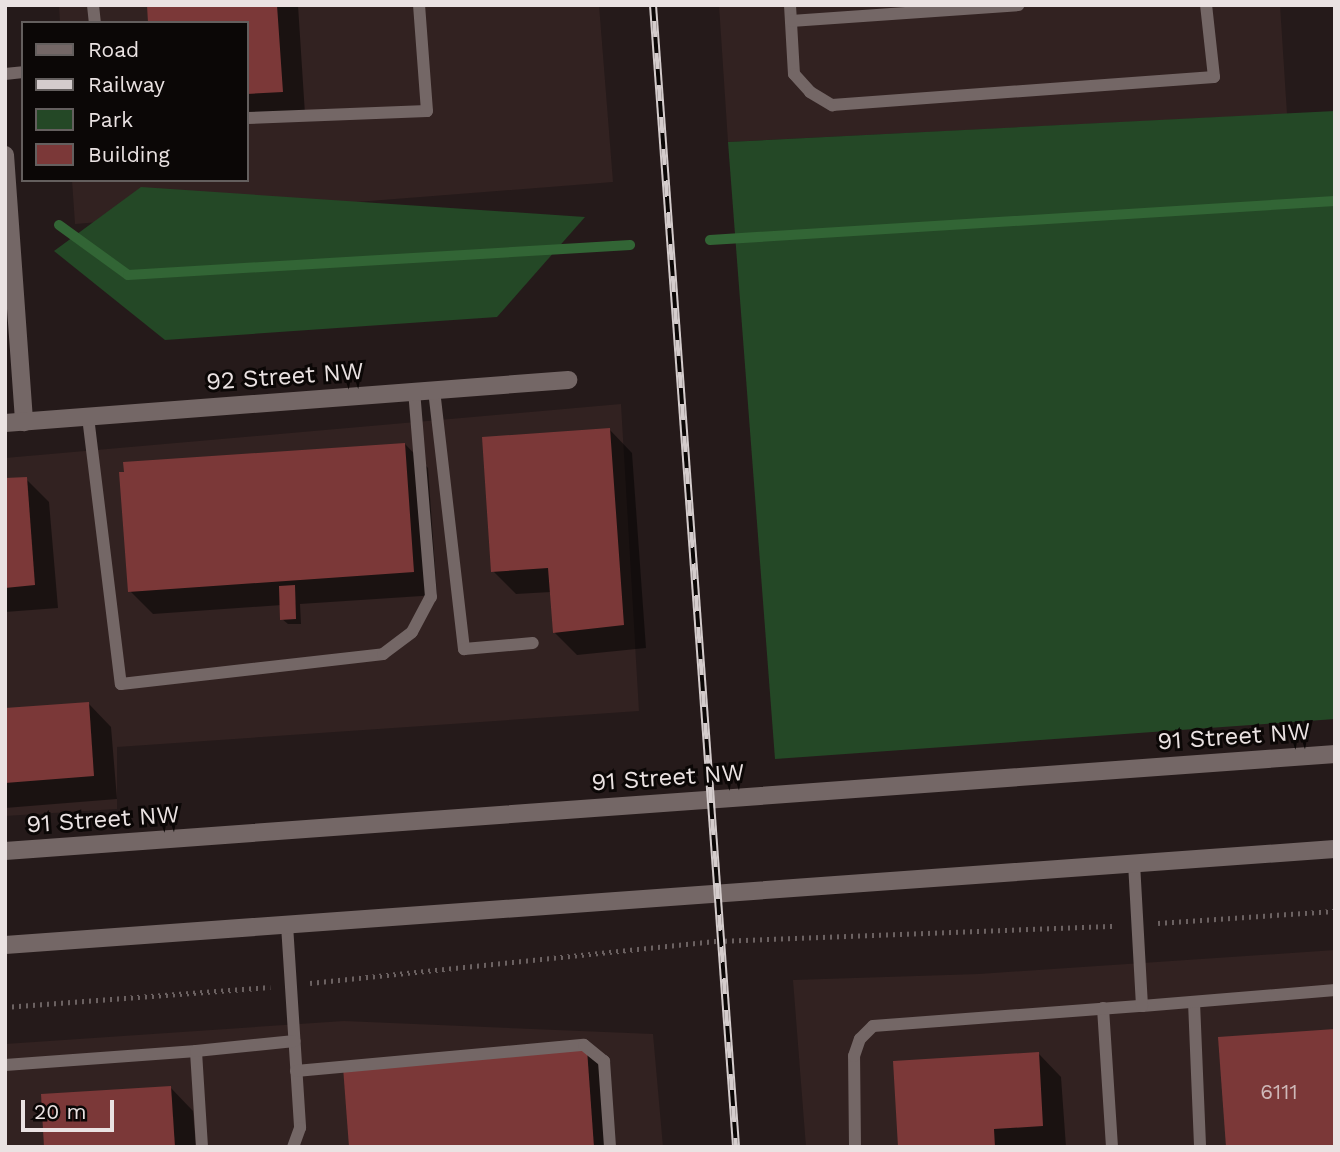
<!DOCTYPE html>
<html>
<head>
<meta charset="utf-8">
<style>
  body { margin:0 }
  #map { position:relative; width:1340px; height:1152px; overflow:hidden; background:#251a1a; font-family:"Work Sans",sans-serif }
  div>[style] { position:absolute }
  .built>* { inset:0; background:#322221 }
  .green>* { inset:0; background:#244826 }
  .shadow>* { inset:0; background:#0007 }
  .stream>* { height:10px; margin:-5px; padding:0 5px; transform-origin:5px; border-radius:5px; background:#326535 }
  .building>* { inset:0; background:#7b3838 }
  .path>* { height:4.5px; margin-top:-2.25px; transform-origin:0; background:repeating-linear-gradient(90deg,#6b6161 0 2px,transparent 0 7px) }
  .lane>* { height:12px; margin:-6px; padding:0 6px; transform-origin:6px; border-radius:6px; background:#746766 }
  .street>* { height:18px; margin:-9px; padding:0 9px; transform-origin:9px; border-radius:9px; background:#746766 }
  .secondary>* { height:18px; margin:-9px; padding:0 9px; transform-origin:9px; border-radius:9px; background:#746766 }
  .rail>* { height:8px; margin-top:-4px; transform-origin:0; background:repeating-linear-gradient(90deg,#0b0706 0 16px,#d4cccc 0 32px); box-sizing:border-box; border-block:2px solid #d4cccc }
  span { translate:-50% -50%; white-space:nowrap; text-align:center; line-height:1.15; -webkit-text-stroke:6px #0b0706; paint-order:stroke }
  .number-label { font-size:21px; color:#ceb8b8 }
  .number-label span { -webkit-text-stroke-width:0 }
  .street-label { font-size:24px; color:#eae2e2 }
  .frame { position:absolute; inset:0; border:7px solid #eae2e2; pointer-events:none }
  .legend { position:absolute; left:21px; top:21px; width:228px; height:161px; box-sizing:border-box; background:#0b0706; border:2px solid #645f5e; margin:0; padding:9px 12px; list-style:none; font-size:21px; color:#eae2e2 }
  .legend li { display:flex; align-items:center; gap:14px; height:35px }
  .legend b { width:35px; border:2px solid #645f5e }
  .scale { position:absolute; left:21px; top:1100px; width:93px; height:32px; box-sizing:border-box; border:4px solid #eae2e2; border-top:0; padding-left:9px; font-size:21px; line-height:24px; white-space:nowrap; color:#eae2e2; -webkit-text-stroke:5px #0b0706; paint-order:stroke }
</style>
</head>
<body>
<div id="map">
  <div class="built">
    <i style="clip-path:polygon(59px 5px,599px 5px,613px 182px,75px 224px,72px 180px,247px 180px,247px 23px,60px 23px)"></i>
    <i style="clip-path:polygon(719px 5px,1280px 5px,1287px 114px,728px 142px)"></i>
    <i style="clip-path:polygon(621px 404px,639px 711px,117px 747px,117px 809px,5px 816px,5px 458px)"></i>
    <i style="clip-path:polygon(1335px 950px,1335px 1147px,806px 1147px,793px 980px,979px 974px)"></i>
    <i style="clip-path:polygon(344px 1021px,653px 1034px,663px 1147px,5px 1147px,5px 1044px)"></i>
  </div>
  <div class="green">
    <i style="clip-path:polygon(1335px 111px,1335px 719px,775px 759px,728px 142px)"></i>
    <i style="clip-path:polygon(141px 187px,585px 217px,497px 317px,165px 340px,54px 251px)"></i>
  </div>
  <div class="shadow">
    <i style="clip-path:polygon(149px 5px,298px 5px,305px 114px,247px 118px,247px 23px)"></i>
    <i style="clip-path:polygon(609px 429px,632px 453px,646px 648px,577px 655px,554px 632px,551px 592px,516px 594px,493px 571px)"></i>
    <i style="clip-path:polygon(405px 444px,428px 468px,437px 595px,300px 604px,301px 624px,288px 624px,282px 619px,282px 605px,153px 614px,130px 591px)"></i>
    <i style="clip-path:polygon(26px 479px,49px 502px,58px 608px,5px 612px,5px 480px)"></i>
    <i style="clip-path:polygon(88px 703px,111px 727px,117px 799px,5px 808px,5px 710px)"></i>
    <i style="clip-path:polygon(586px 1051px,609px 1074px,615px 1147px,351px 1147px)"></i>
    <i style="clip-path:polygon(1038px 1053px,1061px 1077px,1066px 1147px,900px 1147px)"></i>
    <i style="clip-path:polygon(170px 1087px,193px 1111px,196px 1147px,46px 1147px)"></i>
  </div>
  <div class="stream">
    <i style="left:59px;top:225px;width:85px;rotate:35.9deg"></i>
    <i style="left:128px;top:275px;width:503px;rotate:-3.42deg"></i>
    <i style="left:710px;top:240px;width:626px;rotate:-3.57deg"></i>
  </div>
  <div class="building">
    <i style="clip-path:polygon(147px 5px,277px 5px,283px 92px,247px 94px,247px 23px,148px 23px)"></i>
    <i style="clip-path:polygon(610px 428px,624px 625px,553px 633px,548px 568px,491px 572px,482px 437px)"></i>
    <i style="clip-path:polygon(405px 443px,414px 572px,128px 592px,119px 472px,124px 472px,123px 462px)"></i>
    <i style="clip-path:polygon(27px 477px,35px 585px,5px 588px,5px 478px)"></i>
    <i style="clip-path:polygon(295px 585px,296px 619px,280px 620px,279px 586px)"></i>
    <i style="clip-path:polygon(89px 702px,94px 776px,5px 783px,5px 708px)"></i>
    <i style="clip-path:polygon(1335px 1029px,1335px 1147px,1226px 1147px,1218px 1037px)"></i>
    <i style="clip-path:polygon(587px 1049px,594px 1147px,349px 1147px,343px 1067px)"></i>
    <i style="clip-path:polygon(1039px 1052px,1043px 1126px,994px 1129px,995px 1147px,898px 1147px,893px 1061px)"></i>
    <i style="clip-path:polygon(171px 1086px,175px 1147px,44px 1147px,41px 1094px)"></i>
  </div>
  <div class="path">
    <i style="left:1158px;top:923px;width:177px;rotate:-3.9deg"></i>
    <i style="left:310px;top:983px;width:410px;rotate:-5.9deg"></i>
    <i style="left:718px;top:941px;width:399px;rotate:-2.2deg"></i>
    <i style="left:5px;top:1007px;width:266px;rotate:-4.3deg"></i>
  </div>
  <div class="lane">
    <i style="left:93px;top:5px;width:18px;rotate:84deg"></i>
    <i style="left:790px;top:5px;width:69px;rotate:86.7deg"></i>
    <i style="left:794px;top:74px;width:24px;rotate:48deg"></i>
    <i style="left:810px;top:92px;width:26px;rotate:31deg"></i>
    <i style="left:832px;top:105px;width:383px;rotate:-4.2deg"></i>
    <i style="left:1214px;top:77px;width:72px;rotate:-96.3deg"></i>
    <i style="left:791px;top:21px;width:228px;rotate:-4deg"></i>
    <i style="left:5px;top:74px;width:18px;rotate:-6deg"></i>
    <i style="left:247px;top:118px;width:180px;rotate:-2.2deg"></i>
    <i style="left:427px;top:111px;width:106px;rotate:-94.3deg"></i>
    <i style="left:434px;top:390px;width:261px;rotate:83.4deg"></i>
    <i style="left:464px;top:649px;width:69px;rotate:-5deg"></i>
    <i style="left:88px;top:417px;width:269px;rotate:83deg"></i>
    <i style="left:121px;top:684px;width:264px;rotate:-6.5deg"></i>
    <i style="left:383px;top:654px;width:36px;rotate:-37deg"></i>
    <i style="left:412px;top:632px;width:40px;rotate:-62deg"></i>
    <i style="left:431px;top:597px;width:206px;rotate:-94.7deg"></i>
    <i style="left:287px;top:925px;width:203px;rotate:86.3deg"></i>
    <i style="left:300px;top:1128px;width:20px;rotate:110deg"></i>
    <i style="left:1194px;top:1002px;width:145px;rotate:87.6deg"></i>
    <i style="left:1142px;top:1006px;width:194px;rotate:-4.7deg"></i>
    <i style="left:1103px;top:1008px;width:139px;rotate:86.3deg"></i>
    <i style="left:5px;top:1065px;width:192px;rotate:-4.2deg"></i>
    <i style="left:296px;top:1071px;width:289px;rotate:-5.2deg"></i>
    <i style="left:584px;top:1045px;width:26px;rotate:39deg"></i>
    <i style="left:604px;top:1061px;width:86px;rotate:86deg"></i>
    <i style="left:202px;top:1147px;width:96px;rotate:-93.6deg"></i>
    <i style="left:196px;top:1051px;width:99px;rotate:-5.8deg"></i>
    <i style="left:855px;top:1147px;width:91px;rotate:-90.6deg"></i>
    <i style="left:854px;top:1056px;width:18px;rotate:-71deg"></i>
    <i style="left:860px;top:1039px;width:18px;rotate:-45deg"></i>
    <i style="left:873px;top:1026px;width:270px;rotate:-4.3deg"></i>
    <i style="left:1142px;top:1006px;width:142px;rotate:-93.2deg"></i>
  </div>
  <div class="street">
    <i style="left:5px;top:155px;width:268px;rotate:85.9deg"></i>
    <i style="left:5px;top:423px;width:565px;rotate:-4.37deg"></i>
  </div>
  <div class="secondary">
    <i style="left:5px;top:851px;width:1334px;rotate:-4.17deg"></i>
    <i style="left:5px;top:945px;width:1333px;rotate:-4.13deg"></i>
  </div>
  <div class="rail">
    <i style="left:653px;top:5px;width:1145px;rotate:85.84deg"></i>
  </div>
  <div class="number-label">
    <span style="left:1279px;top:1092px">6111</span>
  </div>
  <div class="street-label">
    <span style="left:285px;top:377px;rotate:-4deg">92 Street NW</span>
    <span style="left:1234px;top:737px;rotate:-4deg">91 Street NW</span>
    <span style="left:668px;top:778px;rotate:-4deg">91 Street NW</span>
    <span style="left:103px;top:820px;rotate:-4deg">91 Street NW</span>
  </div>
  <div class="frame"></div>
  <ul class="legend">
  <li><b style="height:9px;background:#746766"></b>Road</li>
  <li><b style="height:9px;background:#d4cccc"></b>Railway</li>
  <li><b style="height:19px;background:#244826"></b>Park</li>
  <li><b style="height:19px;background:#7b3838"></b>Building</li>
  </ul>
  <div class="scale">20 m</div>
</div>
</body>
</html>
